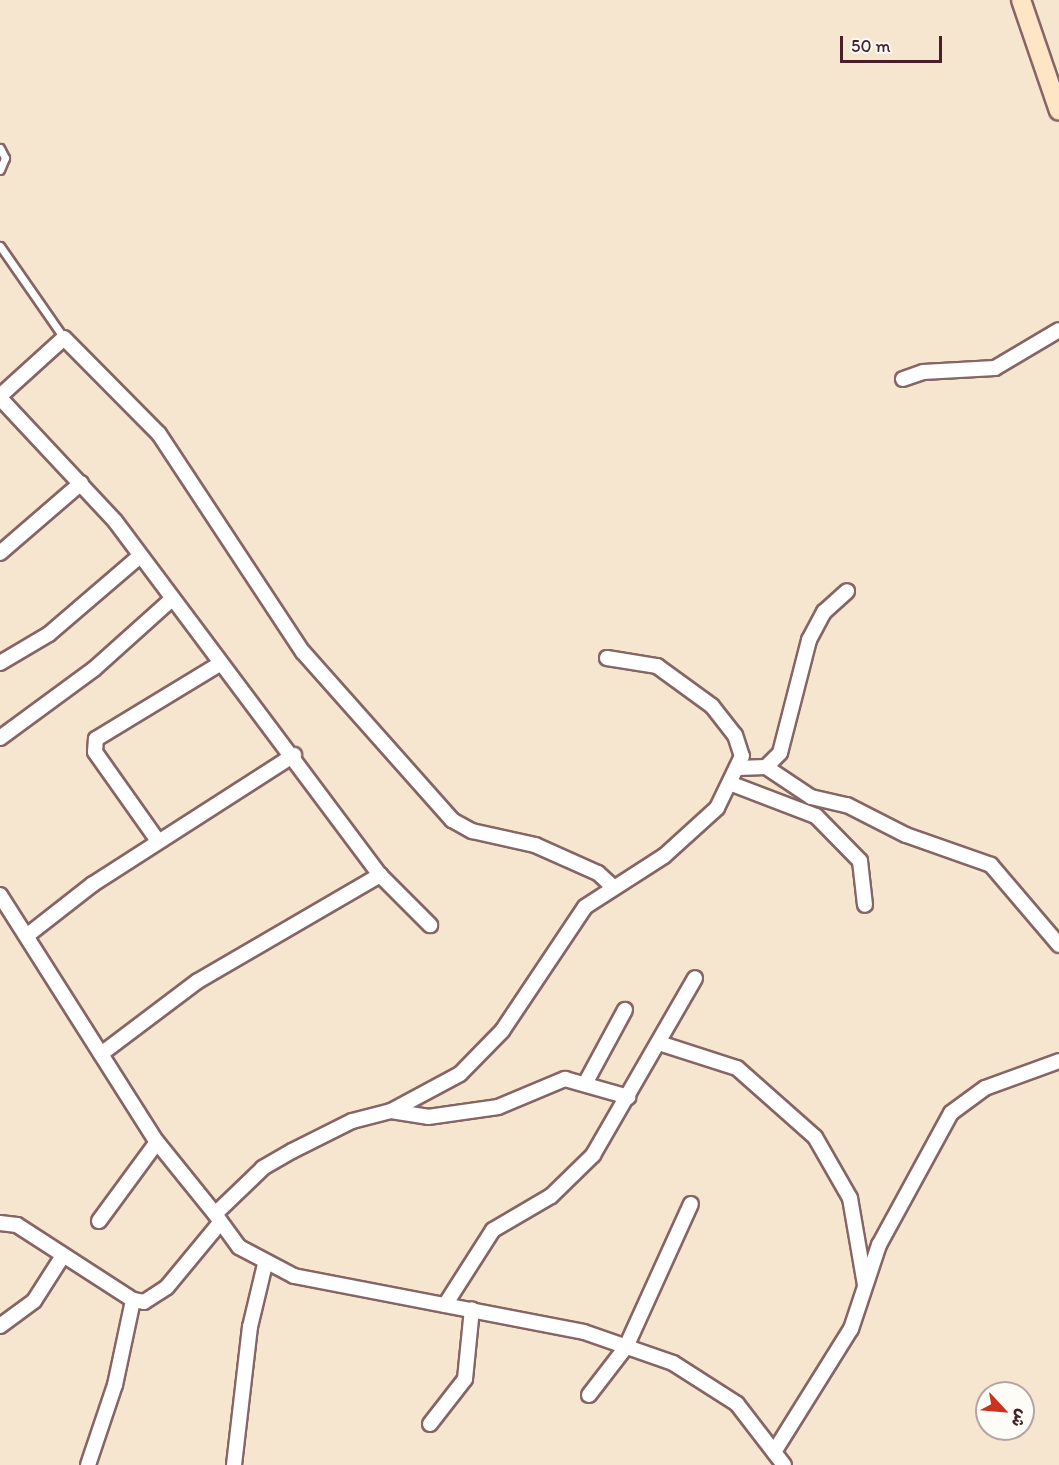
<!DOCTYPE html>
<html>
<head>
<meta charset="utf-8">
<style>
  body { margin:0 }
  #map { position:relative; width:1059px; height:1465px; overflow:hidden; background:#f6e6d0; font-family:Itim,"Playpen Sans Arabic",sans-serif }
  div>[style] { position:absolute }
  .roads { filter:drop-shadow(2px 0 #866565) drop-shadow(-2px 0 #866565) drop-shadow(0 2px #866565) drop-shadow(0 -2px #866565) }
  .lane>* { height:7px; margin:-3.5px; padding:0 3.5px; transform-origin:3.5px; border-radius:3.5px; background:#fff }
  .street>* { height:14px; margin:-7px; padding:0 7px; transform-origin:7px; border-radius:7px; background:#fff }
  .secondary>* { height:18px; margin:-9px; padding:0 9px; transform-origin:9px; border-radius:9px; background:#fde5c5 }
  span { translate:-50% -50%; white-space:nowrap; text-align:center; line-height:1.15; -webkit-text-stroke:5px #fdfcf7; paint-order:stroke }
  .north { position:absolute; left:975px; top:1381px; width:60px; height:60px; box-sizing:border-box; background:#fdfcf7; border:2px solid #b5a4a5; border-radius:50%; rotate:116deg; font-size:16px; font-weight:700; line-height:24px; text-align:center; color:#4a1f2b }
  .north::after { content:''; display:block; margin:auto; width:21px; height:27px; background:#c8321e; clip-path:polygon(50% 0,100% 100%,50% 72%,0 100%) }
  .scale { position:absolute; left:840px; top:36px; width:102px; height:27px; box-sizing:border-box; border:3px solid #4a1f2b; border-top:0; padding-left:8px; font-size:18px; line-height:21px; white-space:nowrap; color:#4a1f2b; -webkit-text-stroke:4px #fdfcf7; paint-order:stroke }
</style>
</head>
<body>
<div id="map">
  <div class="roads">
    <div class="lane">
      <i style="left:0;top:148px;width:11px;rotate:63deg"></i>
      <i style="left:5px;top:158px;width:13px;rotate:113deg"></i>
      <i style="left:0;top:246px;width:112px;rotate:55.2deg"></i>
    </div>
    <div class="street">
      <i style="left:903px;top:379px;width:21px;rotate:-19deg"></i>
      <i style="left:923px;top:372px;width:72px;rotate:-3.2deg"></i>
      <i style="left:995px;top:368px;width:74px;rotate:-30.7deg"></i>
      <i style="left:0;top:396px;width:86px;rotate:-42.2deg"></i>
      <i style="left:64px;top:338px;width:135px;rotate:45.3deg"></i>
      <i style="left:159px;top:434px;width:261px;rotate:56.6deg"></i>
      <i style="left:303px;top:652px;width:225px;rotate:48.4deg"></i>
      <i style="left:452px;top:820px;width:23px;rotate:29deg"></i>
      <i style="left:472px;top:831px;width:65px;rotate:12.5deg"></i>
      <i style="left:535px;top:845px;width:69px;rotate:24deg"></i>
      <i style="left:598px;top:873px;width:19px;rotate:43deg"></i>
      <i style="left:0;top:398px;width:168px;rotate:46.9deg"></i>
      <i style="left:115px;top:521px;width:442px;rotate:53.2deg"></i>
      <i style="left:0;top:553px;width:107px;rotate:-40.8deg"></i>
      <i style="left:607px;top:658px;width:51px;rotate:9.1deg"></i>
      <i style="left:657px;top:666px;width:68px;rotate:36deg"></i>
      <i style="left:712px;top:706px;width:37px;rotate:52deg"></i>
      <i style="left:735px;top:735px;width:22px;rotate:72deg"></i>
      <i style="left:742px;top:756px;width:58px;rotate:115.7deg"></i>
      <i style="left:717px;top:808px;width:72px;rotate:137.8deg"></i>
      <i style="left:664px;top:856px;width:94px;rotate:147.2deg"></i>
      <i style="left:585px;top:907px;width:149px;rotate:123.8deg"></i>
      <i style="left:502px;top:1031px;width:60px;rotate:134.3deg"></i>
      <i style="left:460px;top:1074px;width:78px;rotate:151.8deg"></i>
      <i style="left:391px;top:1111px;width:40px;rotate:165.6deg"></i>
      <i style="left:352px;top:1121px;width:67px;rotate:153.4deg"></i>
      <i style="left:292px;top:1151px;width:34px;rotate:150deg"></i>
      <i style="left:263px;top:1168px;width:66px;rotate:136.2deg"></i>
      <i style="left:215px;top:1214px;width:41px;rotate:54deg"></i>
      <i style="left:239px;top:1247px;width:62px;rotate:27.8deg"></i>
      <i style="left:294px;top:1276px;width:295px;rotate:10.9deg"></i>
      <i style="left:584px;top:1332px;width:94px;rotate:19.2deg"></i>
      <i style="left:673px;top:1363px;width:76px;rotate:32.6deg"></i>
      <i style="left:737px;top:1404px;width:77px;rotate:52.4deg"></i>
      <i style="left:0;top:663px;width:57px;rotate:-30.6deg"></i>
      <i style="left:49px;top:634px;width:120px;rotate:-40.6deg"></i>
      <i style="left:0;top:738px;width:117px;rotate:-36.3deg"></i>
      <i style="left:94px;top:669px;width:105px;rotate:-41.9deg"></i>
      <i style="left:766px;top:767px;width:54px;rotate:33.7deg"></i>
      <i style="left:811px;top:797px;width:37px;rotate:13deg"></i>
      <i style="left:847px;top:805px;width:66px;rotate:27deg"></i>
      <i style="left:906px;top:835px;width:90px;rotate:19.4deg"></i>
      <i style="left:991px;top:865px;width:105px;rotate:49.6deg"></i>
      <i style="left:738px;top:768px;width:28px;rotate:-2deg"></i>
      <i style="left:766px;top:767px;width:20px;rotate:-45deg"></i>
      <i style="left:780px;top:753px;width:117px;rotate:-75.6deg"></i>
      <i style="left:809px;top:640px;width:32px;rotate:-62deg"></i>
      <i style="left:824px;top:612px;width:31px;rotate:-42deg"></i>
      <i style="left:732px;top:784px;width:90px;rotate:20.9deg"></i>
      <i style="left:816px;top:816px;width:63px;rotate:45.6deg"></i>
      <i style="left:860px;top:861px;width:44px;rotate:83.5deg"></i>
      <i style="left:158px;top:841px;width:109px;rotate:-125.3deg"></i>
      <i style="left:95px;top:752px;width:13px;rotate:-86deg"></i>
      <i style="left:96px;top:739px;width:146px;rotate:-31.3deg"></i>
      <i style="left:0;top:895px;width:293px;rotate:57.6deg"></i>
      <i style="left:157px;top:1142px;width:92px;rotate:51.1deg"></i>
      <i style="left:29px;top:934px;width:81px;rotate:-38deg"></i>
      <i style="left:93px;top:884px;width:239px;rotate:-32.7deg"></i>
      <i style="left:659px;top:1043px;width:82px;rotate:17.8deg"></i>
      <i style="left:737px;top:1068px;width:104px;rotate:41.5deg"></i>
      <i style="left:815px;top:1137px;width:70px;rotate:60.2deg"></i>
      <i style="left:850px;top:1198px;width:88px;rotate:80.2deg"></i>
      <i style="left:101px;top:1054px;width:121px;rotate:-37deg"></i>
      <i style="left:198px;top:981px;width:211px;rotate:-30.2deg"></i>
      <i style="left:380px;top:875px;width:71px;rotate:45deg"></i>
      <i style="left:586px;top:1082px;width:82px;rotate:-61.6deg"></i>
      <i style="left:391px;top:1111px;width:37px;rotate:9deg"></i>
      <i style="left:428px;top:1117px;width:71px;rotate:-8.1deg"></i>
      <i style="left:498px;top:1107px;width:73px;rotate:-22.7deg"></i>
      <i style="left:565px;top:1079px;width:66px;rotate:15.9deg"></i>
      <i style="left:99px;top:1221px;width:98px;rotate:-53.7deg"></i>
      <i style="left:0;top:1223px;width:17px;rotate:7deg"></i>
      <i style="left:17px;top:1225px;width:138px;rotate:32.9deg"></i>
      <i style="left:133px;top:1300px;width:11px;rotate:10deg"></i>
      <i style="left:144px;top:1302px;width:27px;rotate:-33deg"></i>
      <i style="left:167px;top:1287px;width:83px;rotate:-50.4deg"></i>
      <i style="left:445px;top:1305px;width:89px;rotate:-57.4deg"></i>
      <i style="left:493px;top:1230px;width:67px;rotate:-30.4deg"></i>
      <i style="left:551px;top:1196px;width:59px;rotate:-44.3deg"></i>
      <i style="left:593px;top:1155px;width:204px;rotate:-60deg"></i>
      <i style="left:0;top:1326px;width:42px;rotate:-36.3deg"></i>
      <i style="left:34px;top:1301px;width:52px;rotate:-57.5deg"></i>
      <i style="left:589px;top:1395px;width:61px;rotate:-52.4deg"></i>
      <i style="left:626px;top:1347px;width:157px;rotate:-65.6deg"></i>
      <i style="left:430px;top:1424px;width:57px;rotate:-52.1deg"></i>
      <i style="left:465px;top:1379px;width:70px;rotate:-84.3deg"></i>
      <i style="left:774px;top:1452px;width:145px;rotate:-58deg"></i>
      <i style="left:851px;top:1329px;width:89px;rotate:-71.6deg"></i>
      <i style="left:879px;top:1245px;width:150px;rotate:-61.4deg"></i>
      <i style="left:951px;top:1113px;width:42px;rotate:-36.3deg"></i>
      <i style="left:985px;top:1088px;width:79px;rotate:-20deg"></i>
      <i style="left:88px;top:1465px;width:84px;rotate:-71.4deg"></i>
      <i style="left:115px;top:1385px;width:87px;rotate:-78deg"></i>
      <i style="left:234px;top:1465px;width:139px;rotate:-83.4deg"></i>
      <i style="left:250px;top:1327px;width:65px;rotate:-76.6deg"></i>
    </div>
    <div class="secondary">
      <i style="left:1021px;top:0;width:117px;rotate:71.1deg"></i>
    </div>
  </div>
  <div class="north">ش</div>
  <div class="scale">50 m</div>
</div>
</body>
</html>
